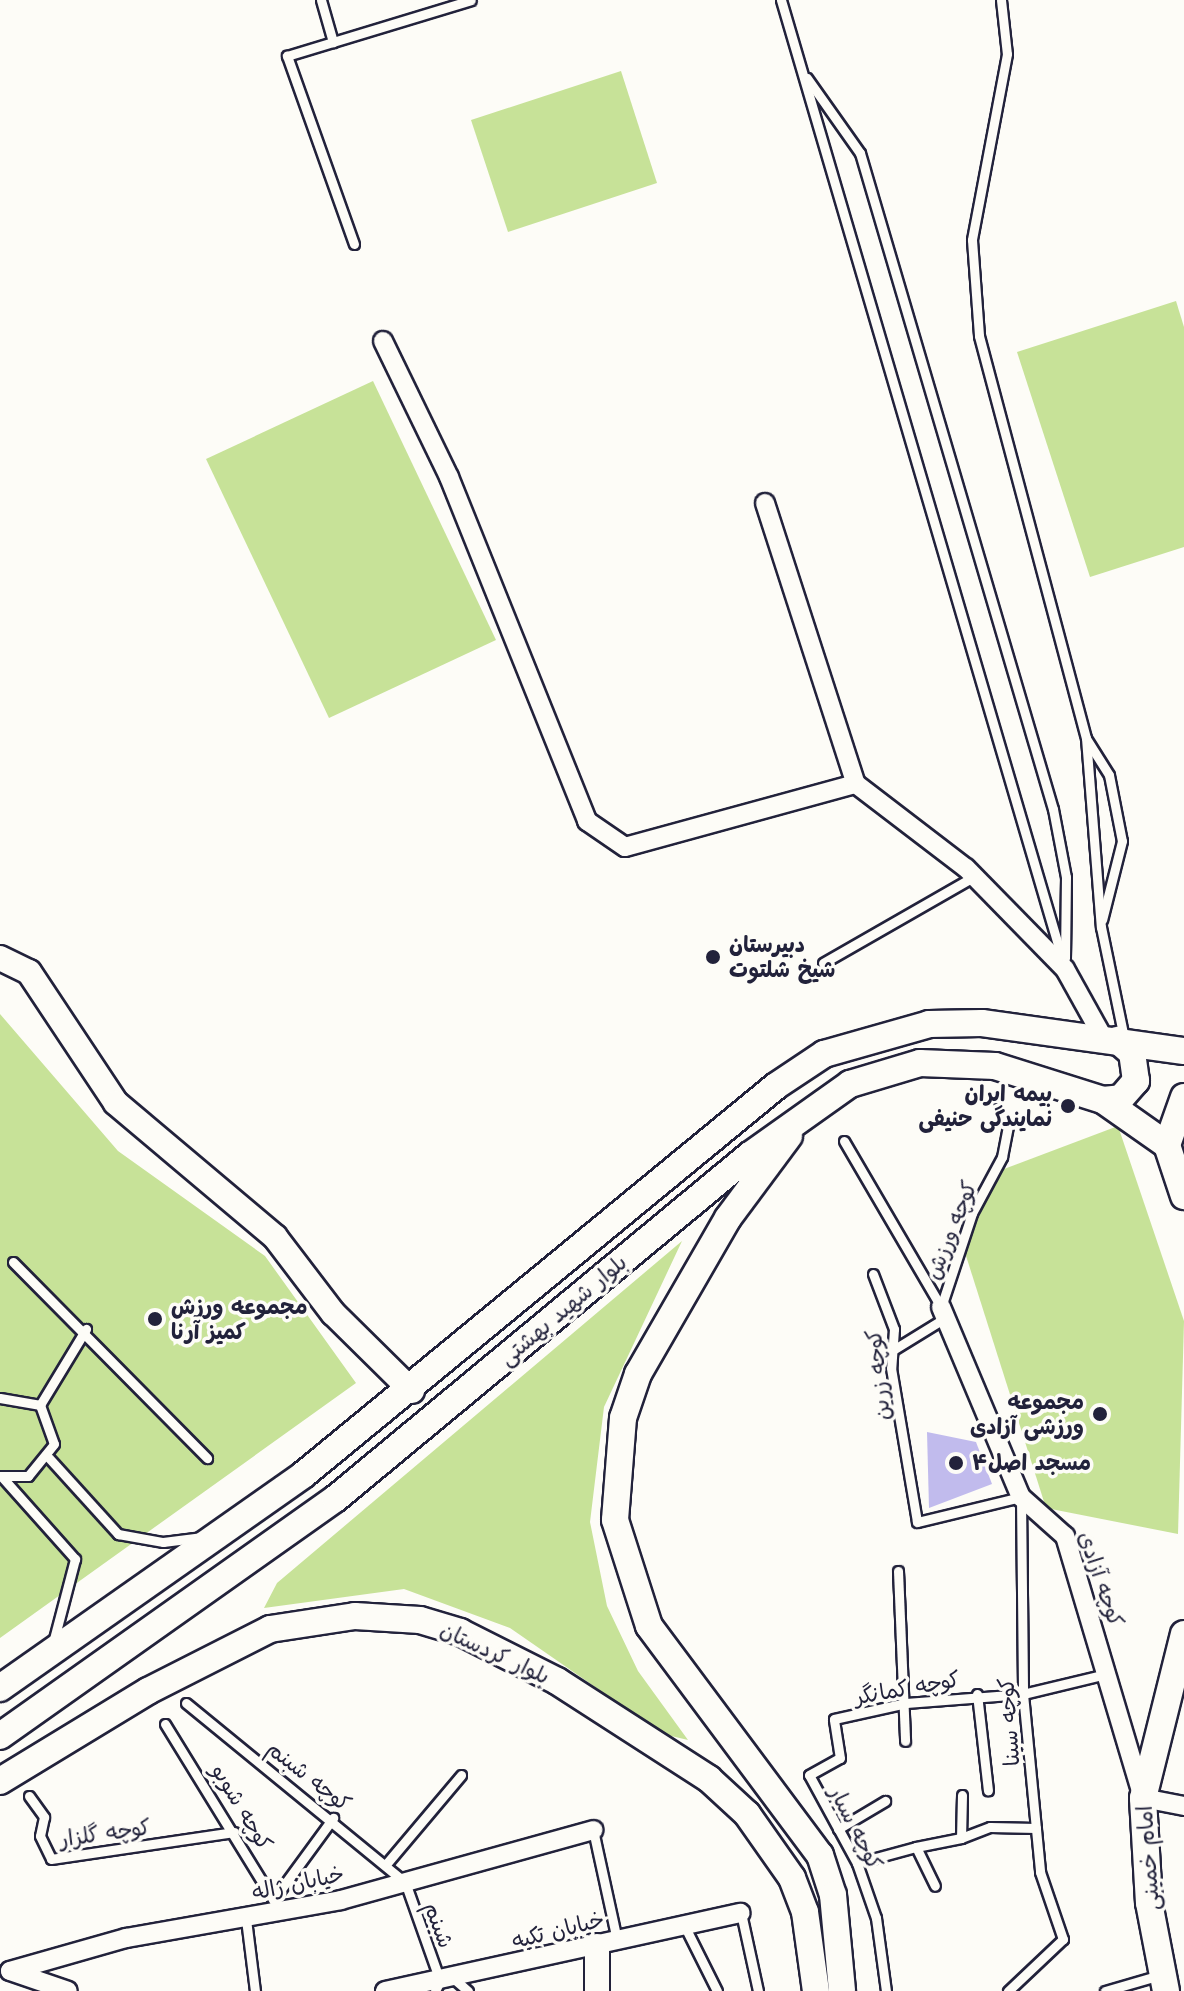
<!DOCTYPE html>
<html>
<head>
<meta charset="utf-8">
<style>
  body { margin:0 }
  #map { position:relative; width:1184px; height:1991px; overflow:hidden; background:#fdfcf7; font-family:"Shantell Sans","Playpen Sans Arabic",sans-serif }
  div>[style] { position:absolute }
  .green>* { inset:0; background:#c7e298 }
  .building>* { inset:0; background:#c1bbed }
  .roads { filter:drop-shadow(2px 0 #22223b) drop-shadow(-2px 0 #22223b) drop-shadow(0 2px #22223b) drop-shadow(0 -2px #22223b) }
  .service>* { height:9px; margin:-4.5px; padding:0 4.5px; transform-origin:4.5px; border-radius:4.5px; background:#fdfcf7 }
  .minor>* { height:18px; margin:-9px; padding:0 9px; transform-origin:9px; border-radius:9px; background:#fdfcf7 }
  .tertiary>* { height:24px; margin:-12px; padding:0 12px; transform-origin:12px; border-radius:12px; background:#fdfcf7 }
  .secondary>* { height:26px; margin:-13px; padding:0 13px; transform-origin:13px; border-radius:13px; background:#fdfcf7 }
  .dots>* { width:22px; height:22px; translate:-50% -50%; box-sizing:border-box; border:4px solid #fdfcf7; border-radius:50% }
  span { translate:-50% -50%; white-space:nowrap; text-align:center; line-height:1.15; -webkit-text-stroke:7px #fdfcf7; paint-order:stroke }
  .poi-label { font-size:22px; color:#22223b; font-weight:700 }
  .left { translate:0 -50%; text-align:left }
  .right { translate:-100% -50%; text-align:right }
  .street-label { font-size:22px; color:#22223b }
</style>
</head>
<body>
<div id="map">
  <div class="green">
    <i style="clip-path:polygon(621px 71px,657px 183px,508px 232px,471px 120px)"></i>
    <i style="clip-path:polygon(1176px 301px,1184px 327px,1184px 547px,1090px 577px,1017px 352px)"></i>
    <i style="clip-path:polygon(373px 381px,496px 640px,329px 718px,206px 459px)"></i>
    <i style="clip-path:polygon(0 1014px,118px 1151px,265px 1256px,356px 1383px,0 1638px)"></i>
    <i style="clip-path:polygon(1118px 1126px,1184px 1321px,1178px 1534px,1046px 1508px,961px 1240px,988px 1175px)"></i>
    <i style="clip-path:polygon(682px 1241px,604px 1407px,590px 1522px,607px 1606px,638px 1671px,688px 1740px,663px 1734px,510px 1628px,404px 1589px,264px 1608px,277px 1583px)"></i>
  </div>
  <div class="building">
    <i style="clip-path:polygon(927px 1432px,976px 1442px,992px 1484px,929px 1508px)"></i>
  </div>
  <div class="roads">
    <div class="service">
      <i style="left:321px;top:0;width:44px;rotate:74.1deg"></i>
      <i style="left:781px;top:0;width:1002px;rotate:73.66deg"></i>
      <i style="left:1001px;top:0;width:54px;rotate:83.7deg"></i>
      <i style="left:1007px;top:54px;width:189px;rotate:100.7deg"></i>
      <i style="left:972px;top:240px;width:96px;rotate:85.8deg"></i>
      <i style="left:979px;top:336px;width:416px;rotate:75.1deg"></i>
      <i style="left:1086px;top:738px;width:190px;rotate:85.5deg"></i>
      <i style="left:1101px;top:927px;width:113px;rotate:78.3deg"></i>
      <i style="left:807px;top:78px;width:92px;rotate:54.8deg"></i>
      <i style="left:860px;top:153px;width:684px;rotate:73.61deg"></i>
      <i style="left:1053px;top:809px;width:69px;rotate:79.2deg"></i>
      <i style="left:1066px;top:877px;width:81px;rotate:90.7deg"></i>
      <i style="left:354px;top:244px;width:200px;rotate:-109.6deg"></i>
      <i style="left:287px;top:56px;width:192px;rotate:-16.9deg"></i>
      <i style="left:1087px;top:740px;width:41px;rotate:57.8deg"></i>
      <i style="left:1109px;top:775px;width:67px;rotate:78.9deg"></i>
      <i style="left:1122px;top:841px;width:81px;rotate:104.2deg"></i>
      <i style="left:823px;top:963px;width:175px;rotate:-29.8deg"></i>
      <i style="left:844px;top:1141px;width:192px;rotate:59.7deg"></i>
      <i style="left:13px;top:1262px;width:276px;rotate:45.3deg"></i>
      <i style="left:873px;top:1274px;width:59px;rotate:69.1deg"></i>
      <i style="left:894px;top:1329px;width:39px;rotate:94deg"></i>
      <i style="left:891px;top:1368px;width:156px;rotate:80.4deg"></i>
      <i style="left:917px;top:1522px;width:107px;rotate:-13.5deg"></i>
      <i style="left:1021px;top:1497px;width:197px;rotate:89.4deg"></i>
      <i style="left:1023px;top:1694px;width:179px;rotate:84.5deg"></i>
      <i style="left:1040px;top:1872px;width:71px;rotate:71.1deg"></i>
      <i style="left:1063px;top:1939px;width:76px;rotate:136.6deg"></i>
      <i style="left:941px;top:1307px;width:99px;rotate:-71.7deg"></i>
      <i style="left:972px;top:1213px;width:64px;rotate:-61.8deg"></i>
      <i style="left:1002px;top:1157px;width:37px;rotate:-79deg"></i>
      <i style="left:893px;top:1350px;width:61px;rotate:-31.6deg"></i>
      <i style="left:0;top:1398px;width:41px;rotate:9.9deg"></i>
      <i style="left:40px;top:1405px;width:41px;rotate:70.3deg"></i>
      <i style="left:54px;top:1444px;width:41px;rotate:129.1deg"></i>
      <i style="left:28px;top:1476px;width:28px;rotate:180deg"></i>
      <i style="left:40px;top:1405px;width:89px;rotate:-58.8deg"></i>
      <i style="left:49px;top:1458px;width:103px;rotate:47.8deg"></i>
      <i style="left:118px;top:1534px;width:46px;rotate:10.1deg"></i>
      <i style="left:163px;top:1542px;width:40px;rotate:-7.1deg"></i>
      <i style="left:2px;top:1477px;width:110px;rotate:48.3deg"></i>
      <i style="left:75px;top:1559px;width:87px;rotate:104.7deg"></i>
      <i style="left:898px;top:1571px;width:170px;rotate:87.6deg"></i>
      <i style="left:977px;top:1694px;width:97px;rotate:83.5deg"></i>
      <i style="left:186px;top:1703px;width:283px;rotate:39.3deg"></i>
      <i style="left:405px;top:1882px;width:105px;rotate:70.5deg"></i>
      <i style="left:440px;top:1981px;width:11px;rotate:117deg"></i>
      <i style="left:165px;top:1724px;width:220px;rotate:58.4deg"></i>
      <i style="left:962px;top:1795px;width:43px;rotate:91.3deg"></i>
      <i style="left:961px;top:1838px;width:31px;rotate:-21deg"></i>
      <i style="left:990px;top:1827px;width:46px;rotate:1.2deg"></i>
      <i style="left:29px;top:1796px;width:26px;rotate:54deg"></i>
      <i style="left:44px;top:1817px;width:19px;rotate:102deg"></i>
      <i style="left:40px;top:1836px;width:25px;rotate:64deg"></i>
      <i style="left:51px;top:1859px;width:185px;rotate:-8.4deg"></i>
      <i style="left:838px;top:1829px;width:55px;rotate:-30.8deg"></i>
      <i style="left:593px;top:1830px;width:113px;rotate:77.7deg"></i>
      <i style="left:916px;top:1847px;width:46px;rotate:-11.3deg"></i>
      <i style="left:387px;top:1863px;width:115px;rotate:-49.9deg"></i>
      <i style="left:857px;top:1863px;width:61px;rotate:-15.2deg"></i>
      <i style="left:916px;top:1847px;width:43px;rotate:64deg"></i>
      <i style="left:276px;top:1896px;width:97px;rotate:-53.8deg"></i>
      <i style="left:741px;top:1913px;width:80px;rotate:77.7deg"></i>
      <i style="left:246px;top:1919px;width:73px;rotate:82.9deg"></i>
      <i style="left:683px;top:1923px;width:76px;rotate:63.4deg"></i>
      <i style="left:453px;top:1978px;width:20px;rotate:41deg"></i>
      <i style="left:886px;top:1991px;width:74px;rotate:-97.8deg"></i>
      <i style="left:876px;top:1918px;width:58px;rotate:-109.1deg"></i>
      <i style="left:857px;top:1863px;width:100px;rotate:-118.6deg"></i>
      <i style="left:809px;top:1775px;width:35px;rotate:-29deg"></i>
      <i style="left:840px;top:1758px;width:39px;rotate:-99deg"></i>
      <i style="left:834px;top:1719px;width:74px;rotate:-12.5deg"></i>
      <i style="left:906px;top:1703px;width:117px;rotate:-4.4deg"></i>
      <i style="left:1023px;top:1694px;width:85px;rotate:-13.5deg"></i>
      <i style="left:1105px;top:1991px;width:57px;rotate:-16.2deg"></i>
    </div>
    <div class="minor">
      <i style="left:383px;top:341px;width:151px;rotate:64.1deg"></i>
      <i style="left:449px;top:477px;width:371px;rotate:68.1deg"></i>
      <i style="left:587px;top:821px;width:46px;rotate:34.4deg"></i>
      <i style="left:625px;top:847px;width:239px;rotate:-15.3deg"></i>
      <i style="left:856px;top:784px;width:138px;rotate:37.4deg"></i>
      <i style="left:966px;top:868px;width:141px;rotate:45.6deg"></i>
      <i style="left:1065px;top:969px;width:80px;rotate:60.9deg"></i>
      <i style="left:765px;top:503px;width:295px;rotate:72.1deg"></i>
      <i style="left:941px;top:1307px;width:206px;rotate:67.2deg"></i>
      <i style="left:1021px;top:1497px;width:59px;rotate:41.6deg"></i>
      <i style="left:1065px;top:1536px;width:273px;rotate:73.4deg"></i>
      <i style="left:1143px;top:1798px;width:42px;rotate:11deg"></i>
      <i style="left:10px;top:1971px;width:121px;rotate:-15.9deg"></i>
      <i style="left:126px;top:1938px;width:218px;rotate:-10deg"></i>
      <i style="left:341px;top:1900px;width:262px;rotate:-15.5deg"></i>
      <i style="left:10px;top:1971px;width:61px;rotate:19deg"></i>
      <i style="left:385px;top:1991px;width:364px;rotate:-12.4deg"></i>
    </div>
    <div class="tertiary">
      <i style="left:0;top:958px;width:32px;rotate:26deg"></i>
      <i style="left:29px;top:972px;width:157px;rotate:56.4deg"></i>
      <i style="left:116px;top:1103px;width:208px;rotate:40.1deg"></i>
      <i style="left:275px;top:1237px;width:96px;rotate:52.7deg"></i>
      <i style="left:333px;top:1313px;width:111px;rotate:44.6deg"></i>
      <i style="left:597px;top:1991px;width:45px;rotate:-90deg"></i>
    </div>
    <div class="secondary">
      <i style="left:1184px;top:1097px;width:51px;rotate:109.5deg"></i>
      <i style="left:1167px;top:1145px;width:54px;rotate:71.6deg"></i>
      <i style="left:1103px;top:1100px;width:18px;rotate:-6deg"></i>
      <i style="left:1121px;top:1098px;width:23px;rotate:-49deg"></i>
      <i style="left:1136px;top:1081px;width:28px;rotate:-98deg"></i>
      <i style="left:1132px;top:1053px;width:20px;rotate:-139deg"></i>
      <i style="left:789px;top:1136px;width:102px;rotate:126.6deg"></i>
      <i style="left:728px;top:1218px;width:180px;rotate:120deg"></i>
      <i style="left:638px;top:1374px;width:46px;rotate:108.8deg"></i>
      <i style="left:623px;top:1418px;width:102px;rotate:94.5deg"></i>
      <i style="left:615px;top:1520px;width:111px;rotate:72.2deg"></i>
      <i style="left:649px;top:1626px;width:286px;rotate:53.3deg"></i>
      <i style="left:820px;top:1855px;width:42px;rotate:72deg"></i>
      <i style="left:833px;top:1895px;width:96px;rotate:84.6deg"></i>
      <i style="left:0;top:1688px;width:370px;rotate:-35.1deg"></i>
      <i style="left:303px;top:1475px;width:612px;rotate:-39.43deg"></i>
      <i style="left:776px;top:1086px;width:58px;rotate:-33.7deg"></i>
      <i style="left:824px;top:1054px;width:109px;rotate:-15.9deg"></i>
      <i style="left:929px;top:1024px;width:53px;rotate:-1.1deg"></i>
      <i style="left:982px;top:1023px;width:204px;rotate:7.9deg"></i>
      <i style="left:0;top:1736px;width:410px;rotate:-35.3deg"></i>
      <i style="left:335px;top:1499px;width:539px;rotate:-39.66deg"></i>
      <i style="left:750px;top:1155px;width:123px;rotate:-35.4deg"></i>
      <i style="left:850px;top:1084px;width:73px;rotate:-16.7deg"></i>
      <i style="left:920px;top:1063px;width:75px;rotate:2.3deg"></i>
      <i style="left:995px;top:1066px;width:113px;rotate:17.5deg"></i>
      <i style="left:1103px;top:1100px;width:78px;rotate:35.1deg"></i>
      <i style="left:0;top:1781px;width:173px;rotate:-31.3deg"></i>
      <i style="left:148px;top:1691px;width:137px;rotate:-26.9deg"></i>
      <i style="left:270px;top:1629px;width:86px;rotate:-8.7deg"></i>
      <i style="left:355px;top:1616px;width:65px;rotate:3.5deg"></i>
      <i style="left:420px;top:1620px;width:42px;rotate:16.7deg"></i>
      <i style="left:460px;top:1632px;width:109px;rotate:26.8deg"></i>
      <i style="left:557px;top:1681px;width:181px;rotate:32.8deg"></i>
      <i style="left:709px;top:1779px;width:52px;rotate:42.6deg"></i>
      <i style="left:747px;top:1814px;width:78px;rotate:54.9deg"></i>
      <i style="left:792px;top:1878px;width:36px;rotate:69deg"></i>
      <i style="left:805px;top:1912px;width:80px;rotate:82.1deg"></i>
      <i style="left:1166px;top:1991px;width:90px;rotate:-100.9deg"></i>
      <i style="left:1149px;top:1903px;width:105px;rotate:-93.3deg"></i>
      <i style="left:1143px;top:1798px;width:169px;rotate:-76deg"></i>
    </div>
  </div>
  <div class="dots">
    <i style="left:713px;top:957px;background:#22223b"></i>
    <i style="left:1068px;top:1106px;background:#22223b"></i>
    <i style="left:155px;top:1319px;background:#22223b"></i>
    <i style="left:1100px;top:1414px;background:#22223b"></i>
    <i style="left:956px;top:1463px;background:#22223b"></i>
  </div>
  <div class="poi-label">
    <span class="left" style="left:729px;top:957px">دبیرستان<br>شیخ شلتوت</span>
    <span class="right" style="left:1052px;top:1106px">بیمه ایران<br>نمایندگی حنیفی</span>
    <span class="left" style="left:171px;top:1319px">مجموعه ورزش<br>کمیز آرنا</span>
    <span class="right" style="left:1084px;top:1414px">مجموعه<br>ورزشی آزادی</span>
    <span class="left" style="left:972px;top:1463px">مسجد اصل۴</span>
  </div>
  <div class="street-label">
    <span style="left:951px;top:1230px;rotate:-68deg">کوچه ورزش</span>
    <span style="left:563px;top:1310px;rotate:-40deg">بلوار شهید بهشتی</span>
    <span style="left:878px;top:1375px;rotate:-96deg">کوچه زرین</span>
    <span style="left:1101px;top:1579px;rotate:71deg">کوچه آزادی</span>
    <span style="left:495px;top:1653px;rotate:25deg">بلوار کردستان</span>
    <span style="left:907px;top:1688px;rotate:-10deg">کوچه کمانگر</span>
    <span style="left:1009px;top:1722px;rotate:-94deg">کوچه سینا</span>
    <span style="left:309px;top:1776px;rotate:38deg">کوچه شبنم</span>
    <span style="left:242px;top:1807px;rotate:59deg">کوچه شوبو</span>
    <span style="left:856px;top:1828px;rotate:63deg">کوچه سیار</span>
    <span style="left:105px;top:1833px;rotate:-8deg">کوچه گلزار</span>
    <span style="left:1148px;top:1858px;rotate:-94deg">امام خمینی</span>
    <span style="left:298px;top:1883px;rotate:-12deg">خیابان ژاله</span>
    <span style="left:439px;top:1925px;rotate:70deg">شبنم</span>
    <span style="left:558px;top:1930px;rotate:-14deg">خیابان تکیه</span>
  </div>
</div>
</body>
</html>
